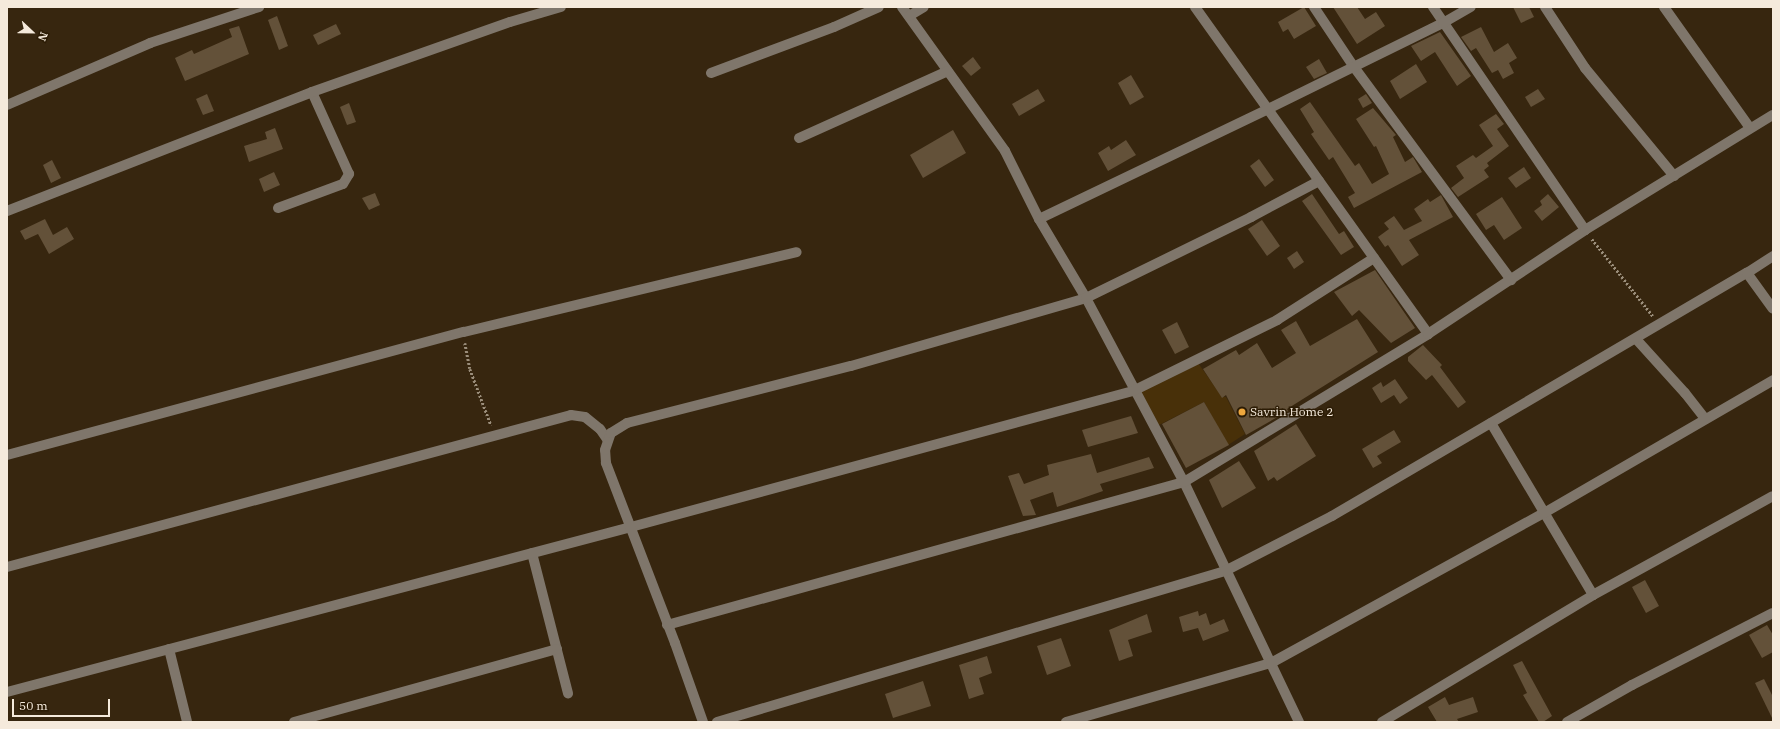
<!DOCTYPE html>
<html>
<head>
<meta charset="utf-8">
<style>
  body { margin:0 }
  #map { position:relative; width:1780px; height:729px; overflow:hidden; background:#37260f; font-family:"IBM Plex Serif",serif }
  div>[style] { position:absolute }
  .green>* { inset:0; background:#483009 }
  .building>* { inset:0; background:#635139 }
  .path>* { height:2.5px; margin-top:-1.25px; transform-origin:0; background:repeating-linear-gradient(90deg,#9b8e7b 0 2px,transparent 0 4px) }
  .minor>* { height:10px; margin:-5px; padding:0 5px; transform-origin:5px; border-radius:5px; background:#7f766b }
  .dots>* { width:11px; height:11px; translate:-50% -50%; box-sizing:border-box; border:2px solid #2c1c05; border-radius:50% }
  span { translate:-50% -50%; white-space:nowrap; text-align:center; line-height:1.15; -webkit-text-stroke:3px #2c1c05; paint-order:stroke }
  .poi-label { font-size:12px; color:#f5eadc }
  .left { translate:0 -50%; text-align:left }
  .frame { position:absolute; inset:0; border:8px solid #f5eadc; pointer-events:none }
  .north { position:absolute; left:12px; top:12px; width:40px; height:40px; -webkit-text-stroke:3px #2c1c05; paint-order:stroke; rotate:112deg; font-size:11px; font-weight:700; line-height:16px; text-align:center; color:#f5eadc }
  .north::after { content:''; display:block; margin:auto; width:14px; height:18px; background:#f5eadc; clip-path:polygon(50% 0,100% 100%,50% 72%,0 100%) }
  .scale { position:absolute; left:12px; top:699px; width:98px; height:18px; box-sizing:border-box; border:2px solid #f5eadc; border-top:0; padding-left:5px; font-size:12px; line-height:14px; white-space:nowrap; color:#f5eadc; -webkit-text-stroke:3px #2c1c05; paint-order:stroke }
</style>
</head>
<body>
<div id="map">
  <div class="green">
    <i style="clip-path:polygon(1196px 360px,1222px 397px,1226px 397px,1245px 434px,1228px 445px,1204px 402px,1155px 427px,1133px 391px)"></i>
  </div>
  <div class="building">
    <i style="clip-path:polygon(1304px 7px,1316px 26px,1294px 39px,1288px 29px,1283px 32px,1278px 22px)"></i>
    <i style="clip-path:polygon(1333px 7px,1357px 7px,1365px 19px,1376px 12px,1385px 26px,1357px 44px)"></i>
    <i style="clip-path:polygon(1513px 7px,1529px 7px,1534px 17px,1521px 23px)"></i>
    <i style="clip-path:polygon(277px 16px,288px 46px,279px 50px,268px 20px)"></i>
    <i style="clip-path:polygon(336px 24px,341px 34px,318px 45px,313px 35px)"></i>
    <i style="clip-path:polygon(239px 26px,249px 54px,185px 81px,175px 58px,192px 50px,194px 54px,232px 37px,229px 29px)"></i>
    <i style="clip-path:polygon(1481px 27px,1494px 52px,1508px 43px,1517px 58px,1509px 63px,1514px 73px,1503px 79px,1498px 70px,1492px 73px,1476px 48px,1471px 51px,1461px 37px)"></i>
    <i style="clip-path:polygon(1440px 32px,1471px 76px,1457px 86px,1435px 52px,1421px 61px,1411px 46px)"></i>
    <i style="clip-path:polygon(973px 57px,981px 68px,971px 76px,962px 66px)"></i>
    <i style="clip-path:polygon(1319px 59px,1327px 73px,1314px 79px,1306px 67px)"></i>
    <i style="clip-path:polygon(1416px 64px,1427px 82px,1400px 99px,1390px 81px)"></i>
    <i style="clip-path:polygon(1131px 75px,1144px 97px,1130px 105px,1118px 83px)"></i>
    <i style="clip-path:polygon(1038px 89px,1045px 101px,1019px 116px,1012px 104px)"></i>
    <i style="clip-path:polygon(1538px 89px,1545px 99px,1531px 107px,1525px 97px)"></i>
    <i style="clip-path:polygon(207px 94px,214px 111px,203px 115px,196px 99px)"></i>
    <i style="clip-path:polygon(1366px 94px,1372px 103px,1363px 108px,1358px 99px)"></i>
    <i style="clip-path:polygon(1310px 102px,1355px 166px,1359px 163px,1372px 184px,1389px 174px,1376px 146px,1374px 147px,1356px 119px,1373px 108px,1396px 135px,1393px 137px,1405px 162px,1413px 157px,1422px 172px,1354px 208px,1348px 197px,1355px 193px,1333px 157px,1329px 160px,1311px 134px,1314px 132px,1300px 109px)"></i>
    <i style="clip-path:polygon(349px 103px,356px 122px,347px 125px,340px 107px)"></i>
    <i style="clip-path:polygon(1496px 114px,1504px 124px,1497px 129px,1509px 146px,1487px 163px,1489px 166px,1484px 170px,1489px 177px,1458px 197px,1451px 188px,1464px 178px,1456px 166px,1473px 155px,1476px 158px,1493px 146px,1479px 125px)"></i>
    <i style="clip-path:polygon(275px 128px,283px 149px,249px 162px,244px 146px,267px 139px,265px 132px)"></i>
    <i style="clip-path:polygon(953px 130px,966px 153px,923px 178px,910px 155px)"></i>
    <i style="clip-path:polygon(1126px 140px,1136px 155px,1108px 171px,1098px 153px,1109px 146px,1111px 150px)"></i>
    <i style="clip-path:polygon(1259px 159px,1274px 180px,1265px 187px,1250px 166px)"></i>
    <i style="clip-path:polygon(52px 160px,61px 178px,51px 183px,43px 165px)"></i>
    <i style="clip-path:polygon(1524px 167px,1531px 178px,1516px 188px,1508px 178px)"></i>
    <i style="clip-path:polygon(274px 172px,280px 185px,264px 192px,259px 179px)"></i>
    <i style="clip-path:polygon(375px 193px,380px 205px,369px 210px,362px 198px)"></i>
    <i style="clip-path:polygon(1312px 194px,1339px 234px,1344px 231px,1354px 247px,1341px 255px,1302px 201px)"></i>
    <i style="clip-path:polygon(1548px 194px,1559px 207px,1542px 221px,1534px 211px,1542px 205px,1540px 201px)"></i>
    <i style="clip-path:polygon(1441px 195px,1453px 217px,1409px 240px,1419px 255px,1402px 266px,1388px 245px,1385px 247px,1378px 237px,1389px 229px,1384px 223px,1394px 216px,1404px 230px,1422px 221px,1414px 209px,1428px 199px,1430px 202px)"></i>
    <i style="clip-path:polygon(1502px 197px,1522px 228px,1504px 240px,1494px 225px,1486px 230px,1476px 214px)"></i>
    <i style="clip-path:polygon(45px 219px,53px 235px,67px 227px,74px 239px,49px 254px,38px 234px,25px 240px,20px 231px)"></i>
    <i style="clip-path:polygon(1262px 220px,1280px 246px,1267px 256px,1248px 229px)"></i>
    <i style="clip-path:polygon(1297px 251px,1304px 262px,1294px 269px,1287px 258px)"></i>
    <i style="clip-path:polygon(1375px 270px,1415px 328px,1391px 343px,1359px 310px,1352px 316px,1334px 292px)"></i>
    <i style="clip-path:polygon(1357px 319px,1378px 352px,1287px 409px,1288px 411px,1246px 435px,1226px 395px,1222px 398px,1203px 369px,1236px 350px,1239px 355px,1257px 343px,1272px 368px,1296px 353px,1281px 330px,1296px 321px,1310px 346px)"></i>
    <i style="clip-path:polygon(1177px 322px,1189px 347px,1175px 354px,1162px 330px)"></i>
    <i style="clip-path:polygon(1423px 345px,1442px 365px,1440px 367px,1466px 402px,1458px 408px,1432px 375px,1426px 380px,1408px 361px,1408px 357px)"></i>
    <i style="clip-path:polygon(1395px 379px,1408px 398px,1400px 404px,1394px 395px,1381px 403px,1372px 388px,1381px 382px,1383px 387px)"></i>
    <i style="clip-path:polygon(1204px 402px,1229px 445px,1186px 468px,1162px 424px)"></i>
    <i style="clip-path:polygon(1131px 416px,1138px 433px,1088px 447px,1082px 430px)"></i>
    <i style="clip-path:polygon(1296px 424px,1316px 456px,1277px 481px,1274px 477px,1268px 481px,1254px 451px)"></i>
    <i style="clip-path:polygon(1394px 430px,1401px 442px,1377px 456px,1382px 463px,1373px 468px,1362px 449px)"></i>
    <i style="clip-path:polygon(1091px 454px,1097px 473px,1149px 457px,1154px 468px,1100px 484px,1103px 491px,1057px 507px,1053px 492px,1030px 500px,1036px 515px,1023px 516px,1008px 476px,1019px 473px,1024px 484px,1049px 475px,1047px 465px)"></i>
    <i style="clip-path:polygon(1239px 461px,1256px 488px,1222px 508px,1209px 480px)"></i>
    <i style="clip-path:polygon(1645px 580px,1659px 606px,1646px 613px,1632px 587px)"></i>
    <i style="clip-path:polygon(1198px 611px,1199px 616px,1206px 613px,1210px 625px,1224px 619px,1229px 631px,1203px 641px,1198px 628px,1183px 632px,1179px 617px)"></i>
    <i style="clip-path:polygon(1147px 614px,1152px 632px,1128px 640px,1133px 656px,1119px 661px,1109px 630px)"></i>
    <i style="clip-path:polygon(1767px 625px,1773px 635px,1773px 652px,1762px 658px,1749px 635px)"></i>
    <i style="clip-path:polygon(1061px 638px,1071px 666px,1047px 675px,1037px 646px)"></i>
    <i style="clip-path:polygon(987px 656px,992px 673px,979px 678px,984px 694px,969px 699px,959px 665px)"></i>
    <i style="clip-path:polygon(1522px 661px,1552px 716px,1543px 722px,1539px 722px,1523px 695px,1527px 693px,1513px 665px)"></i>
    <i style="clip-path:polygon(1764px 679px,1773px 697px,1773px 720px,1755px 683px)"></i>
    <i style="clip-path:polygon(923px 681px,931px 706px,893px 718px,885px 694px)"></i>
    <i style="clip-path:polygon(1445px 697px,1449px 705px,1473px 697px,1478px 712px,1457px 719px,1459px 722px,1437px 722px,1428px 707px)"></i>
  </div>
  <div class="path">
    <i style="left:1592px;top:239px;width:98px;rotate:51.6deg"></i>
    <i style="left:465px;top:343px;width:26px;rotate:79deg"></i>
    <i style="left:470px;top:369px;width:60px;rotate:69.4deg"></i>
  </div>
  <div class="minor">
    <i style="left:902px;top:7px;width:177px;rotate:54.4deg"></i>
    <i style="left:1005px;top:151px;width:76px;rotate:63.4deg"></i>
    <i style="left:1039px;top:219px;width:92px;rotate:59.3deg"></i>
    <i style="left:1086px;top:298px;width:208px;rotate:62deg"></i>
    <i style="left:1184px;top:482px;width:266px;rotate:64.4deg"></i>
    <i style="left:1195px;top:7px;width:402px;rotate:54.5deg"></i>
    <i style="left:1314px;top:7px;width:72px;rotate:56.3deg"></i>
    <i style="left:1354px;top:67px;width:265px;rotate:53.6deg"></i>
    <i style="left:1433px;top:7px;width:270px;rotate:55.7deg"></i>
    <i style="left:1545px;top:7px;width:73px;rotate:56.7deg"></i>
    <i style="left:1585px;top:68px;width:140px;rotate:50.5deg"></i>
    <i style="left:1664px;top:7px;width:148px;rotate:54.6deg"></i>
    <i style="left:909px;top:16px;width:17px;rotate:-31deg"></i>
    <i style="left:711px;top:73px;width:131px;rotate:-20.5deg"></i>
    <i style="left:834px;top:27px;width:49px;rotate:-24deg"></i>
    <i style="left:7px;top:105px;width:156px;rotate:-23.4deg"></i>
    <i style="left:150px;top:43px;width:115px;rotate:-18.3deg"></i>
    <i style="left:799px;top:138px;width:163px;rotate:-24.2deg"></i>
    <i style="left:278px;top:208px;width:69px;rotate:-20.3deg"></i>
    <i style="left:343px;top:184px;width:12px;rotate:-59deg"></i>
    <i style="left:349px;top:174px;width:90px;rotate:-114.3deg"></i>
    <i style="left:7px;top:211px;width:327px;rotate:-21.3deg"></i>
    <i style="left:312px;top:92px;width:210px;rotate:-19.5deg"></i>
    <i style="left:510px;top:22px;width:53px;rotate:-16.4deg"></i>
    <i style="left:1039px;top:219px;width:252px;rotate:-25.6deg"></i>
    <i style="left:1266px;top:110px;width:197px;rotate:-26.2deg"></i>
    <i style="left:1443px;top:23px;width:32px;rotate:-30deg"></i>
    <i style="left:1747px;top:273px;width:44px;rotate:54.2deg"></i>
    <i style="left:1636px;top:339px;width:73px;rotate:47.8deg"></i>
    <i style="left:1685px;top:393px;width:33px;rotate:52deg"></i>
    <i style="left:1491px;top:423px;width:200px;rotate:59.3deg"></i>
    <i style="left:7px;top:455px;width:473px;rotate:-15.1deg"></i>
    <i style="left:464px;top:332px;width:342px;rotate:-13.5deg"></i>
    <i style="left:532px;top:553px;width:145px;rotate:75.6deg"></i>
    <i style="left:7px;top:567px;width:584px;rotate:-15.08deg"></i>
    <i style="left:571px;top:415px;width:14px;rotate:8deg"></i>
    <i style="left:585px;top:417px;width:19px;rotate:39deg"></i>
    <i style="left:600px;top:429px;width:12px;rotate:55deg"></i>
    <i style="left:667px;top:625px;width:536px;rotate:-15.46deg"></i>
    <i style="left:1184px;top:482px;width:285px;rotate:-31.2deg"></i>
    <i style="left:1428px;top:334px;width:188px;rotate:-33.5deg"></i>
    <i style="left:1585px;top:230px;width:220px;rotate:-31.5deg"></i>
    <i style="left:169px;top:649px;width:75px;rotate:76.1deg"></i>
    <i style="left:7px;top:692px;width:645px;rotate:-14.81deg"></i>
    <i style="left:631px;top:527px;width:520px;rotate:-15.16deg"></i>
    <i style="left:1133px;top:391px;width:161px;rotate:-26.2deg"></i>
    <i style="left:1277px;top:320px;width:115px;rotate:-32.6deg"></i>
    <i style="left:294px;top:722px;width:273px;rotate:-15.5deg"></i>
    <i style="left:703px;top:722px;width:84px;rotate:-109.5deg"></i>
    <i style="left:675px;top:643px;width:193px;rotate:-111deg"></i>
    <i style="left:606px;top:463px;width:13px;rotate:-94deg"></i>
    <i style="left:605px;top:450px;width:18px;rotate:-71deg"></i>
    <i style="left:611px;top:433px;width:19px;rotate:-32deg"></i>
    <i style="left:627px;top:423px;width:231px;rotate:-14.3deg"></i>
    <i style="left:851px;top:366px;width:245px;rotate:-16.1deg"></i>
    <i style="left:1086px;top:298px;width:184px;rotate:-26.1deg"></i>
    <i style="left:1251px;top:217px;width:77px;rotate:-27.9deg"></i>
    <i style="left:717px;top:722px;width:530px;rotate:-16.55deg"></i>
    <i style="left:1225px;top:571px;width:120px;rotate:-27.2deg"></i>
    <i style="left:1332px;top:516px;width:481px;rotate:-30.4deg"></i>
    <i style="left:1747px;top:273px;width:31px;rotate:-33deg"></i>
    <i style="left:1066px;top:722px;width:213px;rotate:-16.1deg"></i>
    <i style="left:1271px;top:663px;width:311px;rotate:-28.8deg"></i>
    <i style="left:1544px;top:513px;width:265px;rotate:-30.1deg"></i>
    <i style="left:1382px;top:722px;width:246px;rotate:-31deg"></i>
    <i style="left:1593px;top:595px;width:205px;rotate:-28.8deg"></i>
    <i style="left:1567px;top:722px;width:75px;rotate:-29.6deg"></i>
    <i style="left:1632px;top:685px;width:158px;rotate:-27.1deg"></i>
  </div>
  <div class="dots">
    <i style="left:1242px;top:412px;background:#eea73d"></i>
  </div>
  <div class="poi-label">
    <span class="left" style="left:1250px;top:412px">Savrin Home 2</span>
  </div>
  <div class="frame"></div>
  <div class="north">N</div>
  <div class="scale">50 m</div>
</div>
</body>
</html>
